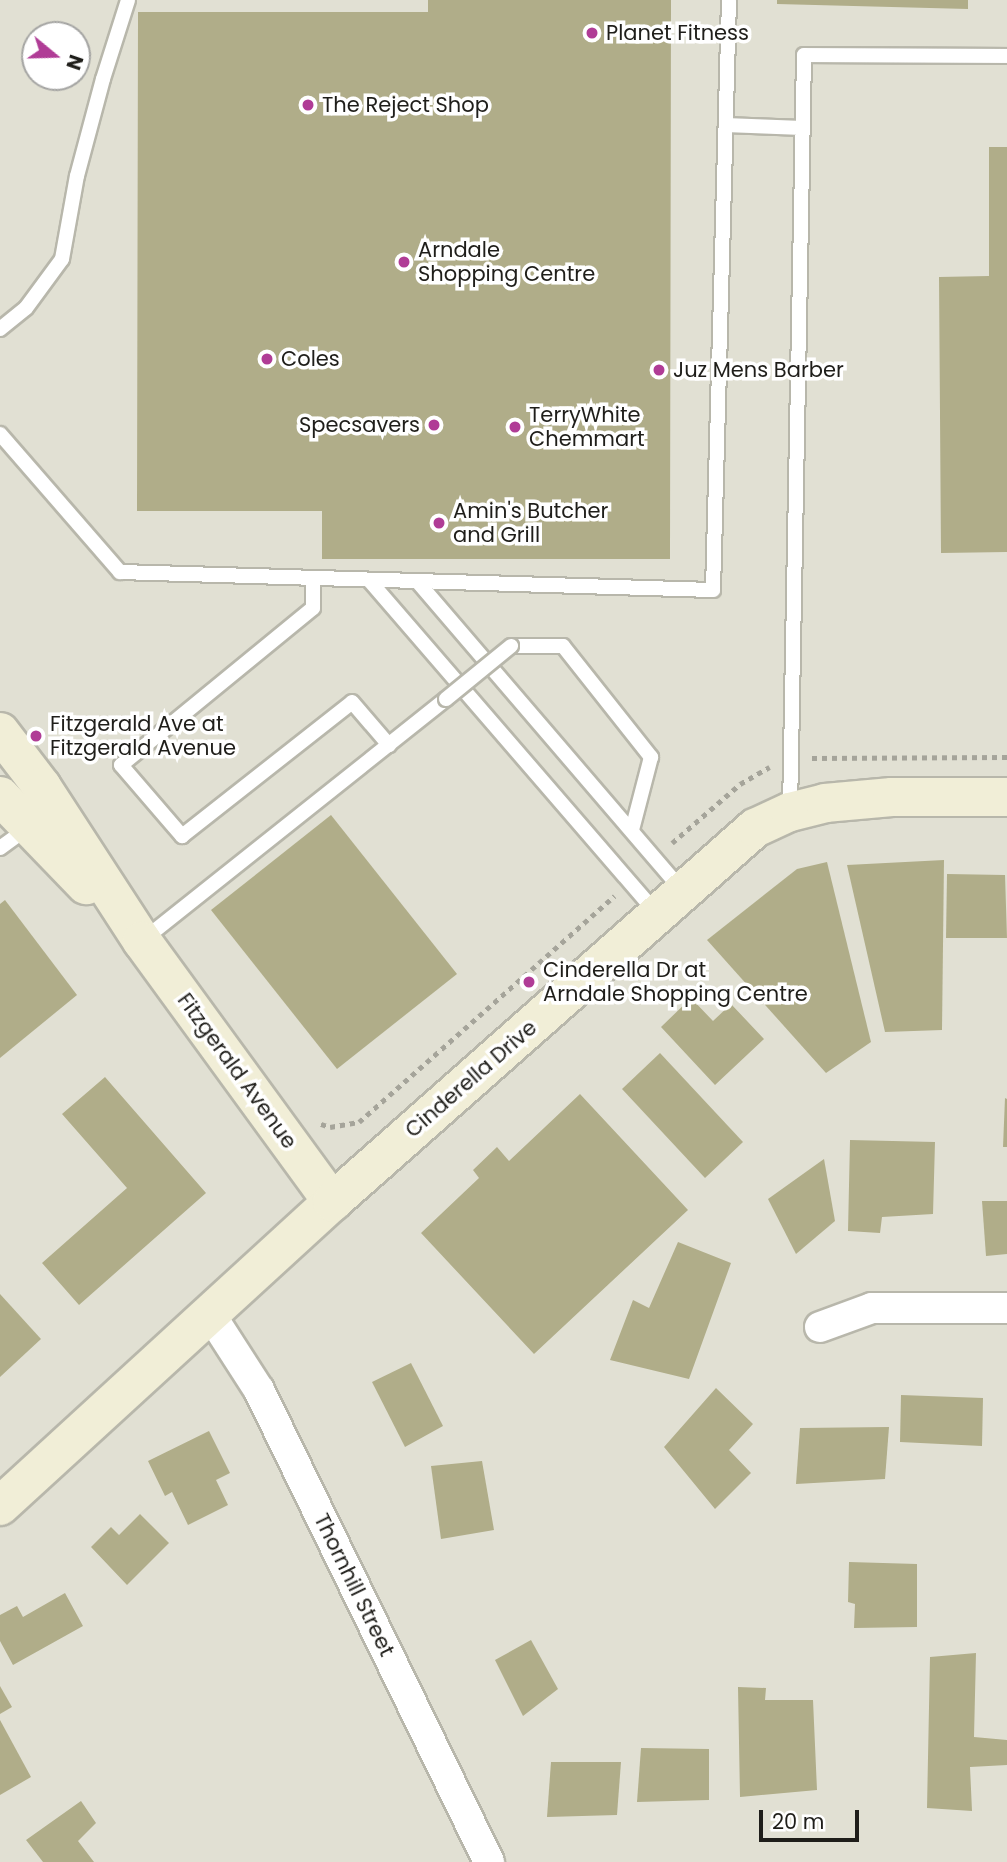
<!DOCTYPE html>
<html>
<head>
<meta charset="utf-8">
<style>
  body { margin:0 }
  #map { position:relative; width:1007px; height:1862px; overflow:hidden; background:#e1e0d3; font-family:Poppins,sans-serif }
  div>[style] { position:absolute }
  .building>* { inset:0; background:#b0ad89 }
  .path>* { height:4.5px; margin-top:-2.25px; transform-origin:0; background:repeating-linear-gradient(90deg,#a5a49a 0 5px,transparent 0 10px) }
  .roads { filter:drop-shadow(2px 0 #b8b7ab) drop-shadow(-2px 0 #b8b7ab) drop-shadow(0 2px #b8b7ab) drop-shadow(0 -2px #b8b7ab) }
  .lane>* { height:14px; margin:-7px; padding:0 7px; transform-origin:7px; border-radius:7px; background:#fff }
  .street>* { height:30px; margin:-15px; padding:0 15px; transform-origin:15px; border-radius:15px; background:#fff }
  .secondary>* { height:38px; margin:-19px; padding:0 19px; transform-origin:19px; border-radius:19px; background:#f1eed7 }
  .bridges { filter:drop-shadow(2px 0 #b8b7ab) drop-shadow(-2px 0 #b8b7ab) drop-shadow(0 2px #b8b7ab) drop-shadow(0 -2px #b8b7ab) }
  .lane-bridge>* { height:14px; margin:-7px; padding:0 7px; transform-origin:7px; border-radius:7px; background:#fff }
  .dots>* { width:19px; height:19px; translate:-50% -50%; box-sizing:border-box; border:4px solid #fff; border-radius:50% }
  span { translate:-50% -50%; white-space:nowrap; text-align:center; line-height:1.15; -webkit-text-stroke:7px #fff; paint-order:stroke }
  .poi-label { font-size:21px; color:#1f1e1a }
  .left { translate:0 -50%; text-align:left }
  .right { translate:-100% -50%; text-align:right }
  .street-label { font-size:21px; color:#1f1e1a }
  .north { position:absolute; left:21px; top:21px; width:70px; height:70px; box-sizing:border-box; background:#fff; border:2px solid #a5a5a3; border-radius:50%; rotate:109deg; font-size:19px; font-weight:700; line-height:28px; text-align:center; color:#1f1e1a }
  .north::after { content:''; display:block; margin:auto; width:24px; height:32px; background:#b03c96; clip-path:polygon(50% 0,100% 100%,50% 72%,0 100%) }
  .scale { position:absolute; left:759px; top:1810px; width:100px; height:32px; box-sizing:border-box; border:4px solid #1f1e1a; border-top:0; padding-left:9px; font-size:21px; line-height:24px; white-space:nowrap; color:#1f1e1a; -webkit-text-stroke:5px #fff; paint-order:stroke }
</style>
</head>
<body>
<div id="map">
  <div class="building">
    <i style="clip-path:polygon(428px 0,671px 0,670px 559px,322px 559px,322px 511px,137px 511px,138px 12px,428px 12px)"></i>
    <i style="clip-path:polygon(777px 0,968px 0,968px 9px,777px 4px)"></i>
    <i style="clip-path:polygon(989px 147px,1007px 147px,1007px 552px,941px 553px,939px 277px,989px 276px)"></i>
    <i style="clip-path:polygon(331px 815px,457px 974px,337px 1069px,211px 910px)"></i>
    <i style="clip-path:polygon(944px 860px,942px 1030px,885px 1032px,847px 865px)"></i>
    <i style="clip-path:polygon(827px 862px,871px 1042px,826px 1073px,707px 940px,797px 869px)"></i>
    <i style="clip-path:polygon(947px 874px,1005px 875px,1007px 938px,946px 938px)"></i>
    <i style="clip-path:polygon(5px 900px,77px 995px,0 1058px,0 904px)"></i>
    <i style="clip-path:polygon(691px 998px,713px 1021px,731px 1004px,764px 1039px,715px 1085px,661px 1027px)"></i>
    <i style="clip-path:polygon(660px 1053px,743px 1142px,705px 1178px,622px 1089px)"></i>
    <i style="clip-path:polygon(105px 1077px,206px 1193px,79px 1305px,42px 1263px,127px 1188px,62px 1114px)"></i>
    <i style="clip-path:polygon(580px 1094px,688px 1210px,534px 1354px,421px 1233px,479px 1178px,473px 1170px,497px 1147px,509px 1161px)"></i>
    <i style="clip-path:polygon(1005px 1098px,1007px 1099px,1007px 1147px,1003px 1147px)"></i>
    <i style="clip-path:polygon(850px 1140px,935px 1142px,933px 1214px,882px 1217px,880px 1233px,848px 1231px)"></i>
    <i style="clip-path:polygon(824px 1159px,835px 1221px,796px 1254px,768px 1199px)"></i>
    <i style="clip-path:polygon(982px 1201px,1007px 1201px,1007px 1254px,986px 1256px)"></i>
    <i style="clip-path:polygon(678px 1242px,731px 1263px,689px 1379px,610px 1360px,633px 1300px,649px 1308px)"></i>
    <i style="clip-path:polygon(0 1294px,41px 1339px,0 1377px)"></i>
    <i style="clip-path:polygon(411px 1363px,443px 1426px,405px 1447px,372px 1382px)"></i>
    <i style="clip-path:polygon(716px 1388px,753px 1424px,729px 1450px,751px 1473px,715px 1509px,664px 1447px)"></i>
    <i style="clip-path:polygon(901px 1395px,983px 1398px,982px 1446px,900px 1442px)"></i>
    <i style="clip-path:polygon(889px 1427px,885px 1479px,796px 1484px,800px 1428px)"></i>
    <i style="clip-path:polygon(209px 1431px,230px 1473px,216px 1480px,228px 1505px,188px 1525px,172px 1492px,165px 1496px,148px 1461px)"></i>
    <i style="clip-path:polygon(482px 1461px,494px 1530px,441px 1539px,431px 1466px)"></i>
    <i style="clip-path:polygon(140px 1514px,169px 1543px,127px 1585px,91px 1547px,111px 1527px,119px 1535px)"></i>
    <i style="clip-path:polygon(849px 1562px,917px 1564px,917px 1627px,854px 1628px,855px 1604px,848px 1602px)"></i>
    <i style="clip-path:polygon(65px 1593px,83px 1626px,13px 1665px,0 1641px,0 1615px,17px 1606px,23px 1617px)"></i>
    <i style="clip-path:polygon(531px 1640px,558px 1689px,523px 1716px,495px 1660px)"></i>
    <i style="clip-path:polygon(976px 1653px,974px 1737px,1007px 1740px,1007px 1765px,970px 1767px,972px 1811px,927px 1808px,930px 1657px)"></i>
    <i style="clip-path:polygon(0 1686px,12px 1707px,0 1714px)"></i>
    <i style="clip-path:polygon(738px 1687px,766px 1688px,765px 1700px,813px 1700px,817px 1790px,740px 1797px)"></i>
    <i style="clip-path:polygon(0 1720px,31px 1777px,0 1795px)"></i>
    <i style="clip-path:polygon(641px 1748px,709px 1749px,709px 1800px,637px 1802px)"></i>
    <i style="clip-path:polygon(551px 1762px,621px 1762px,617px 1815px,547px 1817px)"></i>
    <i style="clip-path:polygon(81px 1801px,96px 1823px,78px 1841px,94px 1862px,43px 1862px,26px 1840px)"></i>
  </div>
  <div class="path">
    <i style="left:812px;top:758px;width:195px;rotate:-0.3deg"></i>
    <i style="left:672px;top:843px;width:90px;rotate:-40.9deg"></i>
    <i style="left:740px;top:784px;width:34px;rotate:-30deg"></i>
    <i style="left:321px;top:1124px;width:9px;rotate:18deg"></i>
    <i style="left:330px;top:1127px;width:29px;rotate:-10deg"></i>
    <i style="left:359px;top:1122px;width:341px;rotate:-41.5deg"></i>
  </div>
  <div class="roads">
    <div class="lane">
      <i style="left:726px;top:125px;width:76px;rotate:2.3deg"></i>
      <i style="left:0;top:329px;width:33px;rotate:-39deg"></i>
      <i style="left:26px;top:308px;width:61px;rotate:-53.7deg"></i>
      <i style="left:62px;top:259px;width:84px;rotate:-79.8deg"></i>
      <i style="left:77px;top:176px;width:100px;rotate:-75deg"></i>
      <i style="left:103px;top:79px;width:83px;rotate:-72.4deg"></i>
      <i style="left:0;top:434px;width:183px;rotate:49deg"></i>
      <i style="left:120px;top:572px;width:593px;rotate:1.74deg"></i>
      <i style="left:713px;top:590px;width:590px;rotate:-88.45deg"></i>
      <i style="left:313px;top:578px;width:30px;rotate:90deg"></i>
      <i style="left:313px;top:608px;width:248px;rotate:140.7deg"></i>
      <i style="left:121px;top:765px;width:94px;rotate:49.3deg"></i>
      <i style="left:182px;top:836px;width:216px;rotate:-38.2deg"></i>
      <i style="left:352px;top:702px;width:57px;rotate:49.3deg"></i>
      <i style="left:369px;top:580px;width:440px;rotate:49.2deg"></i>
      <i style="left:417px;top:581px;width:407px;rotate:49.4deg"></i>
      <i style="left:511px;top:646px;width:52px"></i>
      <i style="left:563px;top:646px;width:142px;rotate:51.6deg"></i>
      <i style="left:651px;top:757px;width:75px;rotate:104.6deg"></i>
      <i style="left:790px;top:811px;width:756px;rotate:-88.94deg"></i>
      <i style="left:804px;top:55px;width:203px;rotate:0.3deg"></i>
      <i style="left:0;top:848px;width:36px;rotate:-36deg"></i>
      <i style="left:143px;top:940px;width:387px;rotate:-38.5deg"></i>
    </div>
    <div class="street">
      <i style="left:210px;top:1314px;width:90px;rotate:57.2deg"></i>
      <i style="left:259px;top:1390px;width:525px;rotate:64.02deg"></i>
      <i style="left:820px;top:1327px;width:55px;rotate:-20.1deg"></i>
      <i style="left:872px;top:1308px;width:135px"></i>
    </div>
    <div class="secondary">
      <i style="left:0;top:732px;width:69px;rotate:52.6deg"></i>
      <i style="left:42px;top:787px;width:184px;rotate:57deg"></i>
      <i style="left:142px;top:941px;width:323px;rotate:53.9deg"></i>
      <i style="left:0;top:796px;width:124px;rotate:46deg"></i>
      <i style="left:0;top:1506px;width:450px;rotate:-42.5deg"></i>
      <i style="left:332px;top:1202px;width:565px;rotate:-41.48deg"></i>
      <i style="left:755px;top:828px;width:38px;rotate:-25deg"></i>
      <i style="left:790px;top:812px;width:36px;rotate:-14deg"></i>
      <i style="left:825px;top:803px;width:67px;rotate:-5.1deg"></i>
      <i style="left:892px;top:797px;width:115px"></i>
    </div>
  </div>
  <div class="bridges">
    <div class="lane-bridge">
      <i style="left:446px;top:699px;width:84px;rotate:-39.2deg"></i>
    </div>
  </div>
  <div class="dots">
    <i style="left:592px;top:33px;background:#b03c96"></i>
    <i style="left:308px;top:105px;background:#b03c96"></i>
    <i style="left:404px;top:262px;background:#b03c96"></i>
    <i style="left:267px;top:359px;background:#b03c96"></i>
    <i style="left:659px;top:370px;background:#b03c96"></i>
    <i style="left:434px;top:425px;background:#b03c96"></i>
    <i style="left:515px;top:427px;background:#b03c96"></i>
    <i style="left:439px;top:523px;background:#b03c96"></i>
    <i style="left:36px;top:736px;background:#b03c96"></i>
    <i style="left:529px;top:982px;background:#b03c96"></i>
  </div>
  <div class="poi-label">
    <span class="left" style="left:606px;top:33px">Planet Fitness</span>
    <span class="left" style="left:322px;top:105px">The Reject Shop</span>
    <span class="left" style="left:418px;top:262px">Arndale<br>Shopping Centre</span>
    <span class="left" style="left:281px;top:359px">Coles</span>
    <span class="left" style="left:673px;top:370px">Juz Mens Barber</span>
    <span class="left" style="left:529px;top:427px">TerryWhite<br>Chemmart</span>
    <span class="right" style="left:420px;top:425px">Specsavers</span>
    <span class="left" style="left:453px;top:523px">Amin's Butcher<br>and Grill</span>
    <span class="left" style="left:50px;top:736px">Fitzgerald Ave at<br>Fitzgerald Avenue</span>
    <span class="left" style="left:543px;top:982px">Cinderella Dr at<br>Arndale Shopping Centre</span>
  </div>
  <div class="street-label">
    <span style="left:237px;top:1071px;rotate:54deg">Fitzgerald Avenue</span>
    <span style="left:471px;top:1079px;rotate:-41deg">Cinderella Drive</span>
    <span style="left:354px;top:1585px;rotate:64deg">Thornhill Street</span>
  </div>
  <div class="north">N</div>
  <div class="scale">20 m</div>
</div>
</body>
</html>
